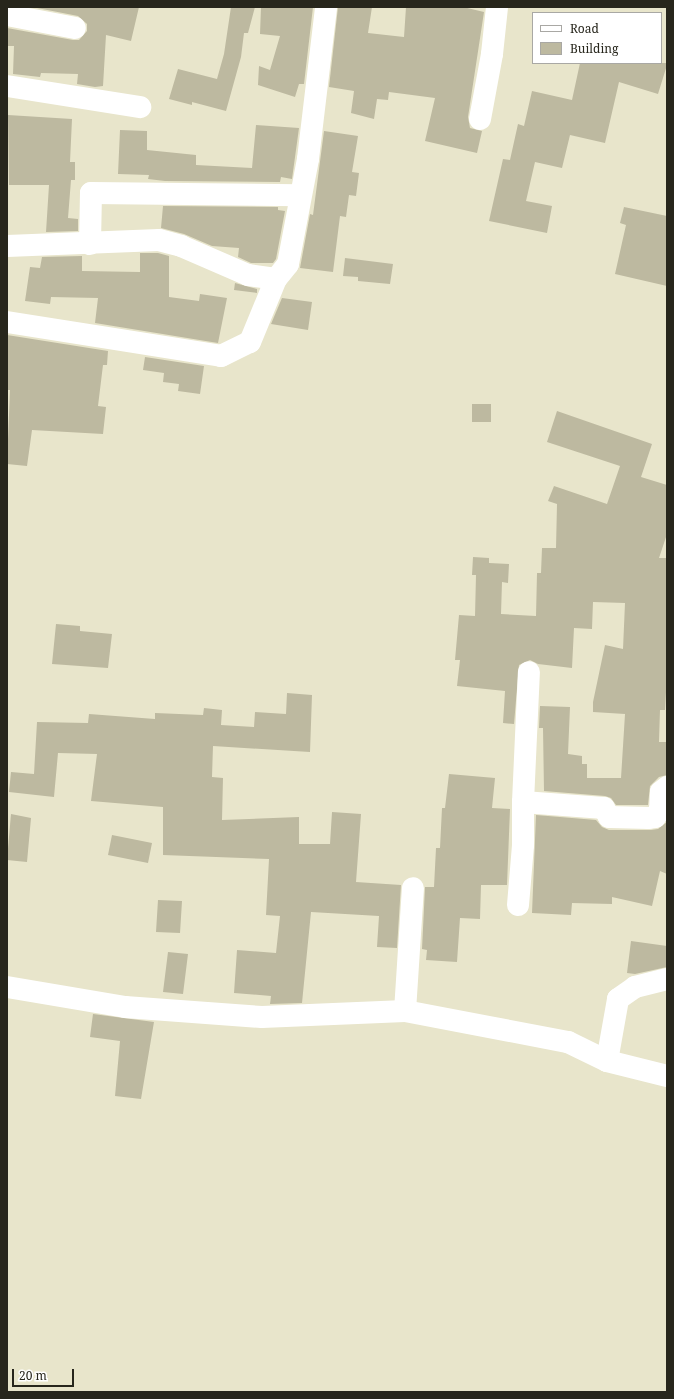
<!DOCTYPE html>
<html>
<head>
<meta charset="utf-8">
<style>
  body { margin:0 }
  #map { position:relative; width:674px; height:1399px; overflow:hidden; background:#e8e5cb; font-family:"Noto Serif",serif }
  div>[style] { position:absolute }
  .building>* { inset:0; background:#bdb9a0 }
  .minor>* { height:22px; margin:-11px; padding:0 11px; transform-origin:11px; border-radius:11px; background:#fff }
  span { translate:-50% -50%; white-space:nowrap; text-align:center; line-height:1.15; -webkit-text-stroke:3px #fff; paint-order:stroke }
  .frame { position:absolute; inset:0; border:8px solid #27261c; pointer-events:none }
  .legend { position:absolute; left:532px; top:12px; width:130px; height:52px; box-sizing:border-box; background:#fff; border:1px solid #a9a8a4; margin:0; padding:5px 7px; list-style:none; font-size:12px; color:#27261c }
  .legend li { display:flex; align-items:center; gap:8px; height:20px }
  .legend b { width:20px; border:1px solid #a9a8a4 }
  .scale { position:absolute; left:12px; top:1369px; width:62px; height:18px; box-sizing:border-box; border:2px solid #27261c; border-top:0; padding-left:5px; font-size:12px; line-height:14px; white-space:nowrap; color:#27261c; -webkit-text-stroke:3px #fff; paint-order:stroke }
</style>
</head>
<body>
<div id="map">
  <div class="building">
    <i style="clip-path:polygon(32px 7px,139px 7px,131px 41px,106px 35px,103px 86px,95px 87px,77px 84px,78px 74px,41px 73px,40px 77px,13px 74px,14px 46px,7px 46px,7px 28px,73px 40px,79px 40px,87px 31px,87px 24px,78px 16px)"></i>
    <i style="clip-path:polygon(231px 7px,255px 7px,248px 33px,244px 33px,241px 57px,226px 111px,192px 102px,192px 105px,169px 99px,178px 69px,217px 79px,224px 54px)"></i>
    <i style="clip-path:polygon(261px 7px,313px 7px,304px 84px,299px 84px,295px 97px,258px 85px,259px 66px,270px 70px,280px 36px,260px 34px)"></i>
    <i style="clip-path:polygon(338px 7px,372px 7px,368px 33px,404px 37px,406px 7px,463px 7px,484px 12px,468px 117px,470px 128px,482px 131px,477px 153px,425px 141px,435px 98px,389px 92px,388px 100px,377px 99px,374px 119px,351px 113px,354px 91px,329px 87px)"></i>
    <i style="clip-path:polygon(580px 63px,667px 63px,667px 65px,658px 94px,619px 82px,605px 143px,570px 135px,562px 168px,535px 162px,526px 201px,552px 206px,547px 233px,489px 221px,503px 159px,510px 160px,518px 124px,524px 126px,532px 91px,572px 100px)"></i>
    <i style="clip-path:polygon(8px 115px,72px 119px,70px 162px,75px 162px,75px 180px,71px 180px,68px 218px,78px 219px,78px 231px,46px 232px,49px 185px,9px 185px)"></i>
    <i style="clip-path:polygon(256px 125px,299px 128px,292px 179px,281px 177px,280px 182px,165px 181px,148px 179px,149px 175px,118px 174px,120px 130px,147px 131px,147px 150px,196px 155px,196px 165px,252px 168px)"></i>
    <i style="clip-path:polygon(324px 131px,358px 136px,352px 172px,359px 173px,356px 196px,349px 195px,346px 217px,340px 216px,333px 272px,300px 268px,310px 214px,313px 215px)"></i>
    <i style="clip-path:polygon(163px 206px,278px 207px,278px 210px,285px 211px,276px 259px,273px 263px,251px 263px,238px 257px,239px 248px,212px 246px,184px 234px,161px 228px)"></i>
    <i style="clip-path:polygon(624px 207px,667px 216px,667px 286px,615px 274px,626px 225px,620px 223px)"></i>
    <i style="clip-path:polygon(140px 253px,158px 253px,169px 256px,169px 297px,199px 301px,200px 294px,227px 298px,218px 343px,95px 323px,98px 298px,51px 297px,50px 304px,25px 301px,30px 267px,40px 268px,42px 257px,82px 256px,82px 271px,140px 272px)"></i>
    <i style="clip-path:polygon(345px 258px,393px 264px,390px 284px,358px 281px,358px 277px,343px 276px)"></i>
    <i style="clip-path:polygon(235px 283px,257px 289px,257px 293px,234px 290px)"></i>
    <i style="clip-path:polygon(282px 298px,312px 302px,308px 330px,271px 324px)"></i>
    <i style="clip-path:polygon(7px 335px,108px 351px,107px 365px,103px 365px,98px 406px,106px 407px,103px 434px,32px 430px,27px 466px,7px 464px,10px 390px,7px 390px)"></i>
    <i style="clip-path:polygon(145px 357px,204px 366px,200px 394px,178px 391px,179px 384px,163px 382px,164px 373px,143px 370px)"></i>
    <i style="clip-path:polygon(472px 404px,491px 404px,491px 422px,472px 422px)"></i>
    <i style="clip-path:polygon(557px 411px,652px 444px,641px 477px,667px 485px,667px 534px,659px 558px,667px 558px,667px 675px,665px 710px,660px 710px,659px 742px,667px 742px,667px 775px,659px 777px,650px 786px,648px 805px,616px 805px,611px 798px,605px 796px,544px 791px,543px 728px,539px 728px,540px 706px,570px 707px,568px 754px,582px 756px,582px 764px,587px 764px,587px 778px,621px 778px,625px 714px,593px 712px,593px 702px,605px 645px,623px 649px,625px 603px,593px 602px,592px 629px,574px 628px,572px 668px,538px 664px,530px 660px,519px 665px,514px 724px,503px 723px,505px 691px,457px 686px,460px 660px,455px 660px,459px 615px,475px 616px,476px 575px,472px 575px,473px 557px,489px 558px,489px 563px,509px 564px,508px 583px,502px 582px,501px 614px,536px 616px,537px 573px,541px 573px,542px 548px,556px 548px,557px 504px,548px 501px,554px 486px,607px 504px,620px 466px,547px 442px)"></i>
    <i style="clip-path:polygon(56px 624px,80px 626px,80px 631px,112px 634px,108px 668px,52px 664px)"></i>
    <i style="clip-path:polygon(287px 693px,312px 695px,310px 752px,213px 746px,212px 777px,223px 778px,222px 820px,299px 817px,299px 844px,330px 844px,332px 812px,361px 814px,356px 882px,401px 885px,397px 948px,377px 947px,379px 916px,311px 912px,302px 1003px,270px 1004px,271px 996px,234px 993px,237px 950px,276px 953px,280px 916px,266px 915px,269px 859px,163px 855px,163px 807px,91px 801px,97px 754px,58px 753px,54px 797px,9px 792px,11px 772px,34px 774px,37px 722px,88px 723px,89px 714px,155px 719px,155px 713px,203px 715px,204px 708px,222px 710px,221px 725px,254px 727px,255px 712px,286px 714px)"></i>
    <i style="clip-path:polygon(449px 774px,495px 778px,492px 808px,510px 809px,507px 885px,481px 885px,480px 919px,460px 918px,457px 962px,426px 960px,427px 950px,422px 949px,425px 887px,434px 887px,436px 848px,440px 848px,442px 808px,445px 808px)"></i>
    <i style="clip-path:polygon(11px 814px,31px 818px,27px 862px,7px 860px)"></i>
    <i style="clip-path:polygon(536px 815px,596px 820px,602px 827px,609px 830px,651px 830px,658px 829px,667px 822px,667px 874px,660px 871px,652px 906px,612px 897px,612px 904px,572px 903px,571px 915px,532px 913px)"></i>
    <i style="clip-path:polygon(112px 835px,152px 843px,148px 863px,108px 855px)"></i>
    <i style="clip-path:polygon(158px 900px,182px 901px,180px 933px,156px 932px)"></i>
    <i style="clip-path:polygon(631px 941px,667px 946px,667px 967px,635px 974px,627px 973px)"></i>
    <i style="clip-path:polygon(168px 952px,188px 954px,183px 994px,163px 992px)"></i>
    <i style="clip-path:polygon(93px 1014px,154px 1022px,141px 1099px,115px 1096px,120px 1041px,90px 1037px)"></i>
  </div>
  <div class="minor">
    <i style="left:7px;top:15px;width:69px;rotate:10.8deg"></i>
    <i style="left:7px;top:86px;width:135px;rotate:9deg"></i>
    <i style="left:480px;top:119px;width:66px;rotate:-79.5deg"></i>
    <i style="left:492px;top:54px;width:47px;rotate:-83.9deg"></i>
    <i style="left:90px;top:244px;width:51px;rotate:-88.9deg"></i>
    <i style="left:91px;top:193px;width:208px;rotate:0.6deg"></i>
    <i style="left:7px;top:246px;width:152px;rotate:-2.3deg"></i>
    <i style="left:159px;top:240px;width:23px;rotate:15deg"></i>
    <i style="left:181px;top:246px;width:73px;rotate:23.4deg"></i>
    <i style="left:248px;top:275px;width:28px;rotate:8deg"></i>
    <i style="left:7px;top:322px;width:217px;rotate:9deg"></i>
    <i style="left:221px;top:356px;width:32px;rotate:-26deg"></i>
    <i style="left:250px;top:342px;width:68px;rotate:-67.6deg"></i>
    <i style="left:276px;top:279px;width:19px;rotate:-51deg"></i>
    <i style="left:288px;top:264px;width:107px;rotate:-79.2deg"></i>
    <i style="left:308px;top:159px;width:153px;rotate:-83.2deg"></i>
    <i style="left:523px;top:802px;width:130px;rotate:-87.4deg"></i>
    <i style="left:518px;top:905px;width:60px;rotate:-85.2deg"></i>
    <i style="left:523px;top:845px;width:43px;rotate:-90deg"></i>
    <i style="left:523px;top:802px;width:81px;rotate:4.2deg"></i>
    <i style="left:604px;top:808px;width:10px;rotate:61deg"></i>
    <i style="left:609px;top:817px;width:40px;rotate:1.4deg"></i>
    <i style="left:649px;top:818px;width:6px;rotate:-9deg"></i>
    <i style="left:655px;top:817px;width:9px;rotate:-54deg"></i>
    <i style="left:660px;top:810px;width:18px;rotate:-87deg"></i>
    <i style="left:661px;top:792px;width:8px;rotate:-40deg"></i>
    <i style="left:7px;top:987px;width:120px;rotate:9.6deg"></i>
    <i style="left:125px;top:1007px;width:137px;rotate:4.2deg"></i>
    <i style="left:262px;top:1017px;width:143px;rotate:-2.4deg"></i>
    <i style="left:405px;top:1011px;width:166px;rotate:10.8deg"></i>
    <i style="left:568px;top:1042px;width:43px;rotate:26deg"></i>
    <i style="left:607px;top:1061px;width:62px;rotate:14deg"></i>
    <i style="left:405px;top:1011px;width:123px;rotate:-86.3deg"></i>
    <i style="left:607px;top:1061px;width:63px;rotate:-79.9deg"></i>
    <i style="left:618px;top:999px;width:21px;rotate:-35deg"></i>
    <i style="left:635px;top:987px;width:33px;rotate:-14deg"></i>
  </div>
  <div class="frame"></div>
  <ul class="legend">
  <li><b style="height:5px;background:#fff"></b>Road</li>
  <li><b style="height:11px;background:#bdb9a0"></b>Building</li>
  </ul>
  <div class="scale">20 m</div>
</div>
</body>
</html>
